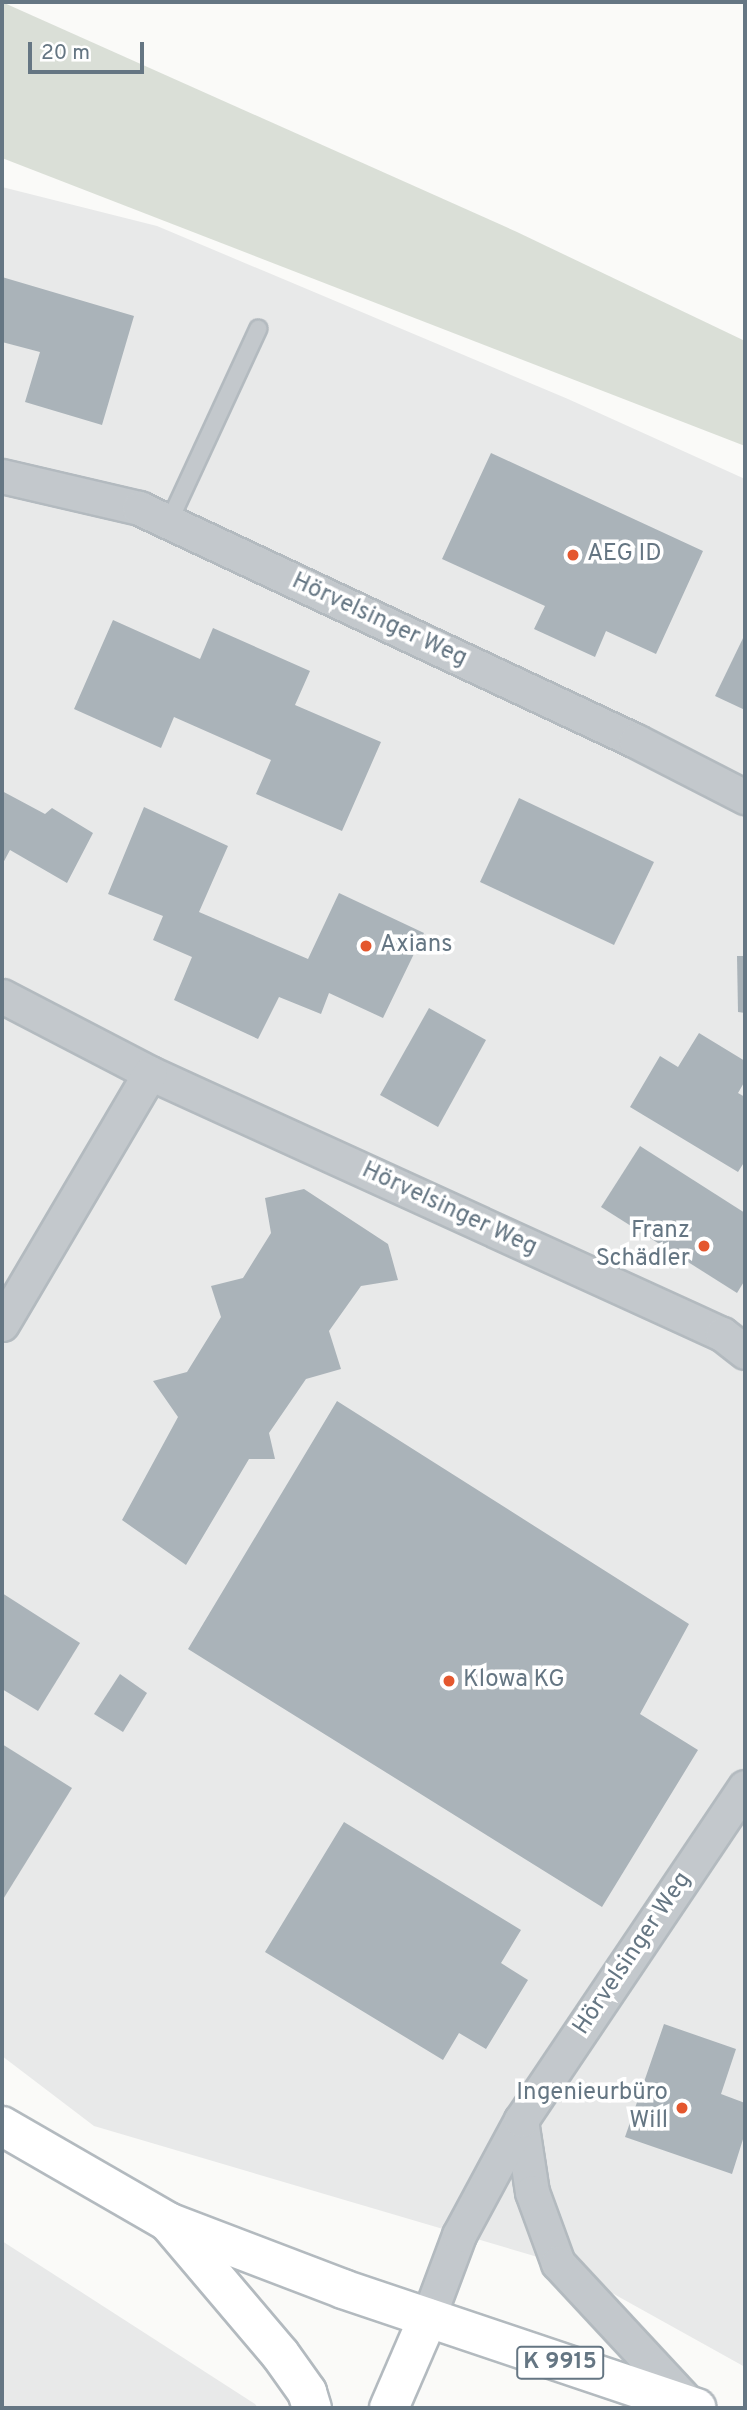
<!DOCTYPE html>
<html>
<head>
<meta charset="utf-8">
<style>
  body { margin:0 }
  #map { position:relative; width:747px; height:2410px; overflow:hidden; background:#fafaf8; font-family:Overpass,sans-serif }
  div>[style] { position:absolute }
  .built>* { inset:0; background:#e8e9e9 }
  .green>* { inset:0; background:#dadfd7 }
  .building>* { inset:0; background:#aab3b9 }
  .roads { filter:drop-shadow(2px 0 #b3babf) drop-shadow(-2px 0 #b3babf) drop-shadow(0 2px #b3babf) drop-shadow(0 -2px #b3babf) }
  .lane>* { height:16px; margin:-8px; padding:0 8px; transform-origin:8px; border-radius:8px; background:#c3c8cc }
  .street>* { height:33px; margin:-16.5px; padding:0 16.5px; transform-origin:16.5px; border-radius:16.5px; background:#c3c8cc }
  .secondary>* { height:38px; margin:-19px; padding:0 19px; transform-origin:19px; border-radius:19px; background:#fff }
  .primary>* { height:38px; margin:-19px; padding:0 19px; transform-origin:19px; border-radius:19px; background:#fff }
  .dots>* { width:19px; height:19px; translate:-50% -50%; box-sizing:border-box; border:4px solid #fff; border-radius:50% }
  span { translate:-50% -50%; white-space:nowrap; text-align:center; line-height:1.15; -webkit-text-stroke:7px #fff; paint-order:stroke }
  .shield-label span { padding:2px 5px; background:#fff; border:2px solid; border-radius:5px; -webkit-text-stroke-width:0 }
  .shield-label { font-size:23px; color:#657683; font-weight:700 }
  .poi-label { font-size:24px; color:#657683 }
  .left { translate:0 -50%; text-align:left }
  .right { translate:-100% -50%; text-align:right }
  .street-label { font-size:24px; color:#657683 }
  .frame { position:absolute; inset:0; border:4px solid #657683; pointer-events:none }
  .scale { position:absolute; left:28px; top:42px; width:116px; height:32px; box-sizing:border-box; border:4px solid #657683; border-top:0; padding-left:9px; font-size:21px; line-height:24px; white-space:nowrap; color:#657683; -webkit-text-stroke:5px #fff; paint-order:stroke }
</style>
</head>
<body>
<div id="map">
  <div class="built">
    <i style="clip-path:polygon(2px 187px,157px 226px,568px 399px,745px 479px,745px 2367px,558px 2263px,94px 2126px,2px 2056px)"></i>
    <i style="clip-path:polygon(2px 2241px,255px 2404px,258px 2408px,2px 2408px)"></i>
  </div>
  <div class="green">
    <i style="clip-path:polygon(2px 2px,517px 232px,745px 341px,745px 446px,2px 158px)"></i>
  </div>
  <div class="building">
    <i style="clip-path:polygon(2px 277px,134px 316px,102px 425px,25px 402px,40px 352px,2px 342px)"></i>
    <i style="clip-path:polygon(491px 453px,703px 551px,656px 654px,606px 631px,595px 657px,534px 629px,545px 606px,442px 559px)"></i>
    <i style="clip-path:polygon(113px 620px,200px 659px,213px 628px,310px 671px,295px 705px,381px 742px,342px 831px,256px 794px,271px 760px,174px 717px,161px 748px,74px 709px)"></i>
    <i style="clip-path:polygon(745px 634px,745px 710px,715px 696px)"></i>
    <i style="clip-path:polygon(2px 791px,45px 814px,52px 808px,93px 833px,67px 883px,10px 850px,2px 865px)"></i>
    <i style="clip-path:polygon(519px 798px,654px 862px,614px 945px,480px 882px)"></i>
    <i style="clip-path:polygon(144px 807px,228px 846px,199px 912px,308px 959px,339px 893px,424px 933px,383px 1018px,329px 993px,321px 1014px,279px 997px,258px 1039px,174px 1000px,192px 957px,153px 940px,163px 916px,108px 894px)"></i>
    <i style="clip-path:polygon(737px 956px,745px 956px,745px 1013px,738px 1012px)"></i>
    <i style="clip-path:polygon(429px 1008px,486px 1040px,438px 1127px,380px 1095px)"></i>
    <i style="clip-path:polygon(699px 1033px,745px 1061px,745px 1081px,738px 1093px,745px 1097px,745px 1161px,738px 1172px,630px 1107px,660px 1056px,678px 1067px)"></i>
    <i style="clip-path:polygon(640px 1146px,745px 1213px,745px 1280px,737px 1293px,601px 1207px)"></i>
    <i style="clip-path:polygon(304px 1189px,388px 1244px,398px 1280px,361px 1286px,329px 1331px,341px 1369px,306px 1379px,269px 1433px,275px 1459px,249px 1459px,186px 1565px,122px 1520px,178px 1417px,153px 1381px,187px 1372px,221px 1317px,211px 1286px,243px 1278px,271px 1233px,265px 1198px)"></i>
    <i style="clip-path:polygon(337px 1401px,689px 1624px,640px 1714px,698px 1750px,602px 1907px,188px 1649px)"></i>
    <i style="clip-path:polygon(2px 1593px,80px 1643px,38px 1711px,2px 1689px)"></i>
    <i style="clip-path:polygon(120px 1674px,147px 1693px,123px 1732px,94px 1714px)"></i>
    <i style="clip-path:polygon(2px 1744px,72px 1788px,2px 1901px)"></i>
    <i style="clip-path:polygon(344px 1822px,521px 1930px,501px 1963px,528px 1980px,486px 2049px,459px 2033px,443px 2060px,265px 1952px)"></i>
    <i style="clip-path:polygon(664px 2024px,736px 2049px,721px 2094px,745px 2103px,745px 2133px,732px 2174px,625px 2137px)"></i>
  </div>
  <div class="roads">
    <div class="lane">
      <i style="left:169px;top:522px;width:213px;rotate:-65.2deg"></i>
    </div>
    <div class="street">
      <i style="left:2px;top:476px;width:141px;rotate:13.1deg"></i>
      <i style="left:139px;top:508px;width:549px;rotate:25.12deg"></i>
      <i style="left:636px;top:741px;width:123px;rotate:27.2deg"></i>
      <i style="left:2px;top:996px;width:167px;rotate:27.5deg"></i>
      <i style="left:150px;top:1073px;width:629px;rotate:24.53deg"></i>
      <i style="left:722px;top:1334px;width:29px;rotate:38deg"></i>
      <i style="left:2px;top:1324px;width:291px;rotate:-59.5deg"></i>
      <i style="left:521px;top:2120px;width:73px;rotate:81.3deg"></i>
      <i style="left:532px;top:2192px;width:76px;rotate:69.9deg"></i>
      <i style="left:558px;top:2263px;width:197px;rotate:47.1deg"></i>
      <i style="left:428px;top:2318px;width:89px;rotate:-69.5deg"></i>
      <i style="left:459px;top:2235px;width:131px;rotate:-61.7deg"></i>
      <i style="left:521px;top:2120px;width:401px;rotate:-56.1deg"></i>
    </div>
    <div class="secondary">
      <i style="left:168px;top:2222px;width:173px;rotate:49.7deg"></i>
      <i style="left:280px;top:2354px;width:47px;rotate:54.6deg"></i>
      <i style="left:307px;top:2392px;width:17px;rotate:73deg"></i>
      <i style="left:389px;top:2408px;width:98px;rotate:-66.6deg"></i>
    </div>
    <div class="primary">
      <i style="left:2px;top:2126px;width:192px;rotate:30deg"></i>
      <i style="left:168px;top:2222px;width:187px;rotate:20.9deg"></i>
      <i style="left:343px;top:2289px;width:373px;rotate:18.6deg"></i>
    </div>
  </div>
  <div class="dots">
    <i style="left:573px;top:555px;background:#e4572e"></i>
    <i style="left:366px;top:946px;background:#e4572e"></i>
    <i style="left:704px;top:1246px;background:#e4572e"></i>
    <i style="left:449px;top:1681px;background:#e4572e"></i>
    <i style="left:682px;top:2108px;background:#e4572e"></i>
  </div>
  <div class="shield-label">
    <span style="left:560px;top:2363px">K 9915</span>
  </div>
  <div class="poi-label">
    <span class="left" style="left:587px;top:555px">AEG ID</span>
    <span class="left" style="left:380px;top:946px">Axians</span>
    <span class="right" style="left:690px;top:1246px">Franz<br>Schädler</span>
    <span class="left" style="left:463px;top:1681px">Klowa KG</span>
    <span class="right" style="left:668px;top:2108px">Ingenieurbüro<br>Will</span>
  </div>
  <div class="street-label">
    <span style="left:379px;top:621px;rotate:25deg">Hörvelsinger Weg</span>
    <span style="left:449px;top:1210px;rotate:25deg">Hörvelsinger Weg</span>
    <span style="left:633px;top:1954px;rotate:-56deg">Hörvelsinger Weg</span>
  </div>
  <div class="frame"></div>
  <div class="scale">20 m</div>
</div>
</body>
</html>
